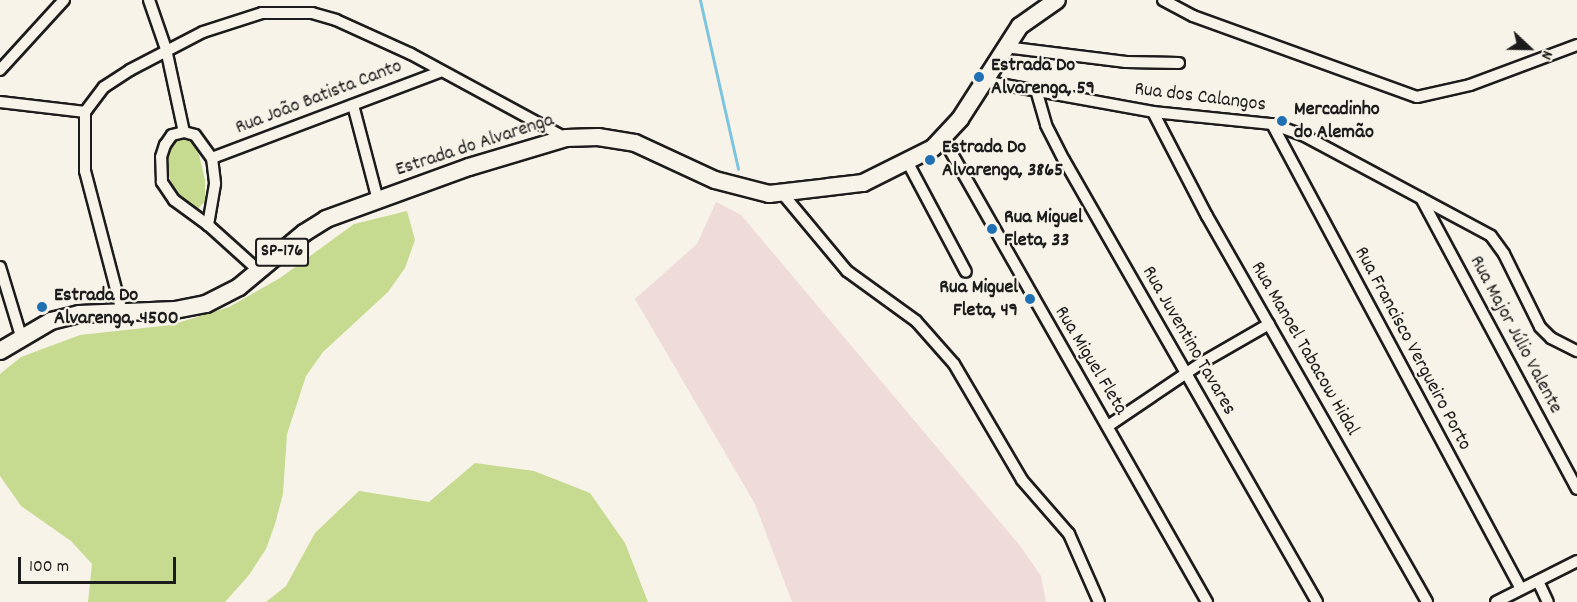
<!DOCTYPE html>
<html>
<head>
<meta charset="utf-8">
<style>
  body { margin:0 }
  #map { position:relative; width:1577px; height:602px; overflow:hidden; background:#f7f3e8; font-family:Dekko,sans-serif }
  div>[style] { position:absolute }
  .built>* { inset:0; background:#eedbda }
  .green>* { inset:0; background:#c6db90 }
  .stream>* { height:3px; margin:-1.5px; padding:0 1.5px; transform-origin:1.5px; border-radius:1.5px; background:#7dc4de }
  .roads { filter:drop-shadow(2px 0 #1c1c1c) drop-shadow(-2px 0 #1c1c1c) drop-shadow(0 2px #1c1c1c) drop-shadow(0 -2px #1c1c1c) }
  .street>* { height:10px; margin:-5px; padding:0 5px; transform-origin:5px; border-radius:5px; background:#f7f3e8 }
  .primary>* { height:16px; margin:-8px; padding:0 8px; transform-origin:8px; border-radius:8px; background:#f7f3e8 }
  .dots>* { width:16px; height:16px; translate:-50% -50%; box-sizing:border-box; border:3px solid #f7f3e8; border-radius:50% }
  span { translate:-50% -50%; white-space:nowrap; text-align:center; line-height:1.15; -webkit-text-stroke:4.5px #f7f3e8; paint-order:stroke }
  .shield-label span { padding:2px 4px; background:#f7f3e8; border:2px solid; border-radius:4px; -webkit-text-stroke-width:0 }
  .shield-label { font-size:18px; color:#1c1c1c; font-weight:700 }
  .poi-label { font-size:20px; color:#1c1c1c; font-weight:700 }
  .left { translate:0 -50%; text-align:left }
  .right { translate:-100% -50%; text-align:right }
  .street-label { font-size:20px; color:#1c1c1c }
  .north { position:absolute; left:1499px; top:18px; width:60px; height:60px; -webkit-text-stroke:4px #f7f3e8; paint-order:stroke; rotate:112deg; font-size:16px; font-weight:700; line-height:24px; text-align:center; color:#1c1c1c }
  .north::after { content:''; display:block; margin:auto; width:21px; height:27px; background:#1c1c1c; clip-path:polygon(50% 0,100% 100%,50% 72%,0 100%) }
  .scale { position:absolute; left:18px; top:557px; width:158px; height:27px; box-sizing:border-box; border:3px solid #1c1c1c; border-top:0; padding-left:8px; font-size:18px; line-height:21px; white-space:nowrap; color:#1c1c1c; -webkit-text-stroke:4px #f7f3e8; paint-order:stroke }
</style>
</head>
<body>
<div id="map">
  <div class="built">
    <i style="clip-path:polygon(716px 202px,741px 215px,1021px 547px,1041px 576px,1046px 602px,792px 602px,755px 504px,635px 299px,697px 244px)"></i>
  </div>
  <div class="green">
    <i style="clip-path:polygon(181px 135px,190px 135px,196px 142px,205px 180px,205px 201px,196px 211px,174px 190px,166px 168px,168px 153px)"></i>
    <i style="clip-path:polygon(407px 211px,415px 240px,405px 268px,388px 292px,323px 352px,306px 376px,287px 434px,283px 494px,275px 524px,266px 549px,249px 575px,225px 602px,88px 602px,92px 564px,71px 541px,21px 506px,0 476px,0 374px,21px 357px,80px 335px,171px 325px,229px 307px,280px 278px,354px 224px)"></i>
    <i style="clip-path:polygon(475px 463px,534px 471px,590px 493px,625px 543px,648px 602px,266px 602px,286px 586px,315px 533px,359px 491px,429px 502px)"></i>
  </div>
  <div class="stream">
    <i style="left:700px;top:0;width:173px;rotate:77.3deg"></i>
  </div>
  <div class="roads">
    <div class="street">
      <i style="left:149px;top:0;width:52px;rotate:70.9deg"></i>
      <i style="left:166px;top:49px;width:85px;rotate:77.8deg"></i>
      <i style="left:1163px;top:0;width:34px;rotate:28deg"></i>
      <i style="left:1193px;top:16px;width:238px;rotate:19.9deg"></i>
      <i style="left:1417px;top:97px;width:54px;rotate:-12.8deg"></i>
      <i style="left:1470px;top:85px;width:114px;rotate:-20.5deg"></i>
      <i style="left:1005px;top:47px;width:122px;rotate:7.1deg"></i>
      <i style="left:1126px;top:62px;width:53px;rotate:1.1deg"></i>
      <i style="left:0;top:70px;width:95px;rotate:-47.6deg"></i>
      <i style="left:983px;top:81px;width:173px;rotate:10.3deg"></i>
      <i style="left:1153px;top:112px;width:120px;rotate:5.8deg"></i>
      <i style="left:1272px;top:124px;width:33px;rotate:20deg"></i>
      <i style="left:1303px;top:135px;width:213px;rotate:28.2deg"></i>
      <i style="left:1491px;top:236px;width:22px;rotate:54deg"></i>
      <i style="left:1504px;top:254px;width:81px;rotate:63.7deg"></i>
      <i style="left:1540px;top:327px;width:16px;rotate:45deg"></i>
      <i style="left:1551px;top:338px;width:29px;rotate:27deg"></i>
      <i style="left:1037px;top:93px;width:33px;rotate:74deg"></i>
      <i style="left:1046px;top:125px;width:39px;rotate:63deg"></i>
      <i style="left:1064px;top:160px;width:509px;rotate:60.21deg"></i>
      <i style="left:0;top:102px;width:86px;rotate:6.7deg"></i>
      <i style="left:353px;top:105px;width:98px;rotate:75.3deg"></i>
      <i style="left:1153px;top:112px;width:117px;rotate:62.6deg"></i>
      <i style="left:1207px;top:216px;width:444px;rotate:60.3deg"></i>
      <i style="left:1272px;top:124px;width:527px;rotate:61.83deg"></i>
      <i style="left:184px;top:132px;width:11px;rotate:15deg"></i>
      <i style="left:195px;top:135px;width:29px;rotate:54deg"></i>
      <i style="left:212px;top:158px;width:26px;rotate:83deg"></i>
      <i style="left:215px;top:184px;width:42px;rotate:99.7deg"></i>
      <i style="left:208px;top:225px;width:42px;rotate:-143.7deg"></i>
      <i style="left:174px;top:200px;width:22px;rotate:-124deg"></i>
      <i style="left:162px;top:182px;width:25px;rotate:-92deg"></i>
      <i style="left:161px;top:157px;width:13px;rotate:-72deg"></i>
      <i style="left:165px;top:145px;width:12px;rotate:-55deg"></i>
      <i style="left:172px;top:135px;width:12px;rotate:-14deg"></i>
      <i style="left:943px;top:138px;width:534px;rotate:60.36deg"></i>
      <i style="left:212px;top:158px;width:243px;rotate:-20.7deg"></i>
      <i style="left:908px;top:163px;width:123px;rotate:62deg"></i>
      <i style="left:782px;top:193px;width:102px;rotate:50.2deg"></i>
      <i style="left:847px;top:271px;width:85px;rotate:35.9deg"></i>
      <i style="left:916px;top:321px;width:57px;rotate:48.5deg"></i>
      <i style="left:954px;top:364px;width:134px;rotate:59.6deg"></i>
      <i style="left:1022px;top:480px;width:72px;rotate:49deg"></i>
      <i style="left:1069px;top:534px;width:74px;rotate:66.2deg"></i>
      <i style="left:1421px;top:198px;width:330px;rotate:61.8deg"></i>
      <i style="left:208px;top:225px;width:69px;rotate:42deg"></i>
      <i style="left:0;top:267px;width:72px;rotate:73.1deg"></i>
      <i style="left:122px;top:312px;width:146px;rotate:-104.7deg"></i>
      <i style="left:85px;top:171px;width:59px;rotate:-90deg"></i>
      <i style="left:85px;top:112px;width:31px;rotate:-53deg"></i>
      <i style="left:104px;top:87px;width:31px;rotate:-33deg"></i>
      <i style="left:130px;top:70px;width:82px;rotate:-27.5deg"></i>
      <i style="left:203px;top:32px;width:62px;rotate:-17.9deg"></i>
      <i style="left:262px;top:13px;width:50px"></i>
      <i style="left:312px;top:13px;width:25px;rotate:16deg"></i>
      <i style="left:336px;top:20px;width:82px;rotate:24.4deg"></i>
      <i style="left:411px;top:54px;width:176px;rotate:28.5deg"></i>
      <i style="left:1108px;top:426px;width:115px;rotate:-34deg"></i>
      <i style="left:1203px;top:362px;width:76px;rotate:-29.9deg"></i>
      <i style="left:1538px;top:581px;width:23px;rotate:65deg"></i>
      <i style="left:1496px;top:602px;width:91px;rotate:-26.8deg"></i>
    </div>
    <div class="primary">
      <i style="left:0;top:351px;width:59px;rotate:-30.5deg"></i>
      <i style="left:51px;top:321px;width:29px;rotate:-14deg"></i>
      <i style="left:79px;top:314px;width:96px;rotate:-2.4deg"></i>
      <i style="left:175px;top:310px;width:32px;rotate:-11deg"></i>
      <i style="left:206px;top:304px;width:37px;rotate:-27deg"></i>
      <i style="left:239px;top:287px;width:85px;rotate:-39.7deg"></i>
      <i style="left:304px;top:233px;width:26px;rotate:-32deg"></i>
      <i style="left:326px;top:219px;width:152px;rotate:-20deg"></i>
      <i style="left:469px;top:167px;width:101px;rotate:-16.6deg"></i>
      <i style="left:566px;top:138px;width:32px;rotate:-2deg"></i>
      <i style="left:598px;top:137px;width:37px;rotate:9deg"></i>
      <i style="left:635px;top:143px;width:88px;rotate:24.8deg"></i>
      <i style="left:715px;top:180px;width:56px;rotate:14.5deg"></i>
      <i style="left:769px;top:194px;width:95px;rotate:-6.7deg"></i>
      <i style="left:863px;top:183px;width:78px;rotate:-26.6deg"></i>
      <i style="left:933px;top:148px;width:40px;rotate:-47deg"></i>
      <i style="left:960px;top:119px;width:111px;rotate:-57.2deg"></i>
      <i style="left:1020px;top:26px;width:45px;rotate:-35.1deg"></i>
    </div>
  </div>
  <div class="dots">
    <i style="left:979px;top:77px;background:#1f6fb2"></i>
    <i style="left:1282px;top:121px;background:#1f6fb2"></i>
    <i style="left:930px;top:160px;background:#1f6fb2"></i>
    <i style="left:992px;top:229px;background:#1f6fb2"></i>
    <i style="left:1030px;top:299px;background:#1f6fb2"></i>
    <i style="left:42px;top:307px;background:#1f6fb2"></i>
  </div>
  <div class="shield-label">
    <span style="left:282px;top:252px">SP-176</span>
  </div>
  <div class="poi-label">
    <span class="left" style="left:991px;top:78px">Estrada Do<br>Alvarenga, 59</span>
    <span class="left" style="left:1294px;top:122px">Mercadinho<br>do Alemão</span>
    <span class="left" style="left:942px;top:160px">Estrada Do<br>Alvarenga, 3865</span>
    <span class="left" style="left:1004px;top:230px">Rua Miguel<br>Fleta, 33</span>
    <span class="right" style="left:1018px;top:300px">Rua Miguel<br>Fleta, 49</span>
    <span class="left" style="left:54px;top:308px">Estrada Do<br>Alvarenga, 4500</span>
  </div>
  <div class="street-label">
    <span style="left:319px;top:98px;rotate:-21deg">Rua João Batista Canto</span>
    <span style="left:1200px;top:98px;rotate:7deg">Rua dos Calangos</span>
    <span style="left:475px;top:146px;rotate:-18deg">Estrada do Alvarenga</span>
    <span style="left:1515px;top:335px;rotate:62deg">Rua Major Júlio Valente</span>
    <span style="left:1188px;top:341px;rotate:60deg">Rua Juventino Tavares</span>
    <span style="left:1304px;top:349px;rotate:60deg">Rua Manoel Tabacow Hidal</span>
    <span style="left:1412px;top:349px;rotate:62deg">Rua Francisco Vergueiro Porto</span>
    <span style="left:1090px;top:361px;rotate:59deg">Rua Miguel Fleta</span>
  </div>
  <div class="north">N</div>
  <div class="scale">100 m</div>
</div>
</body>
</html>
